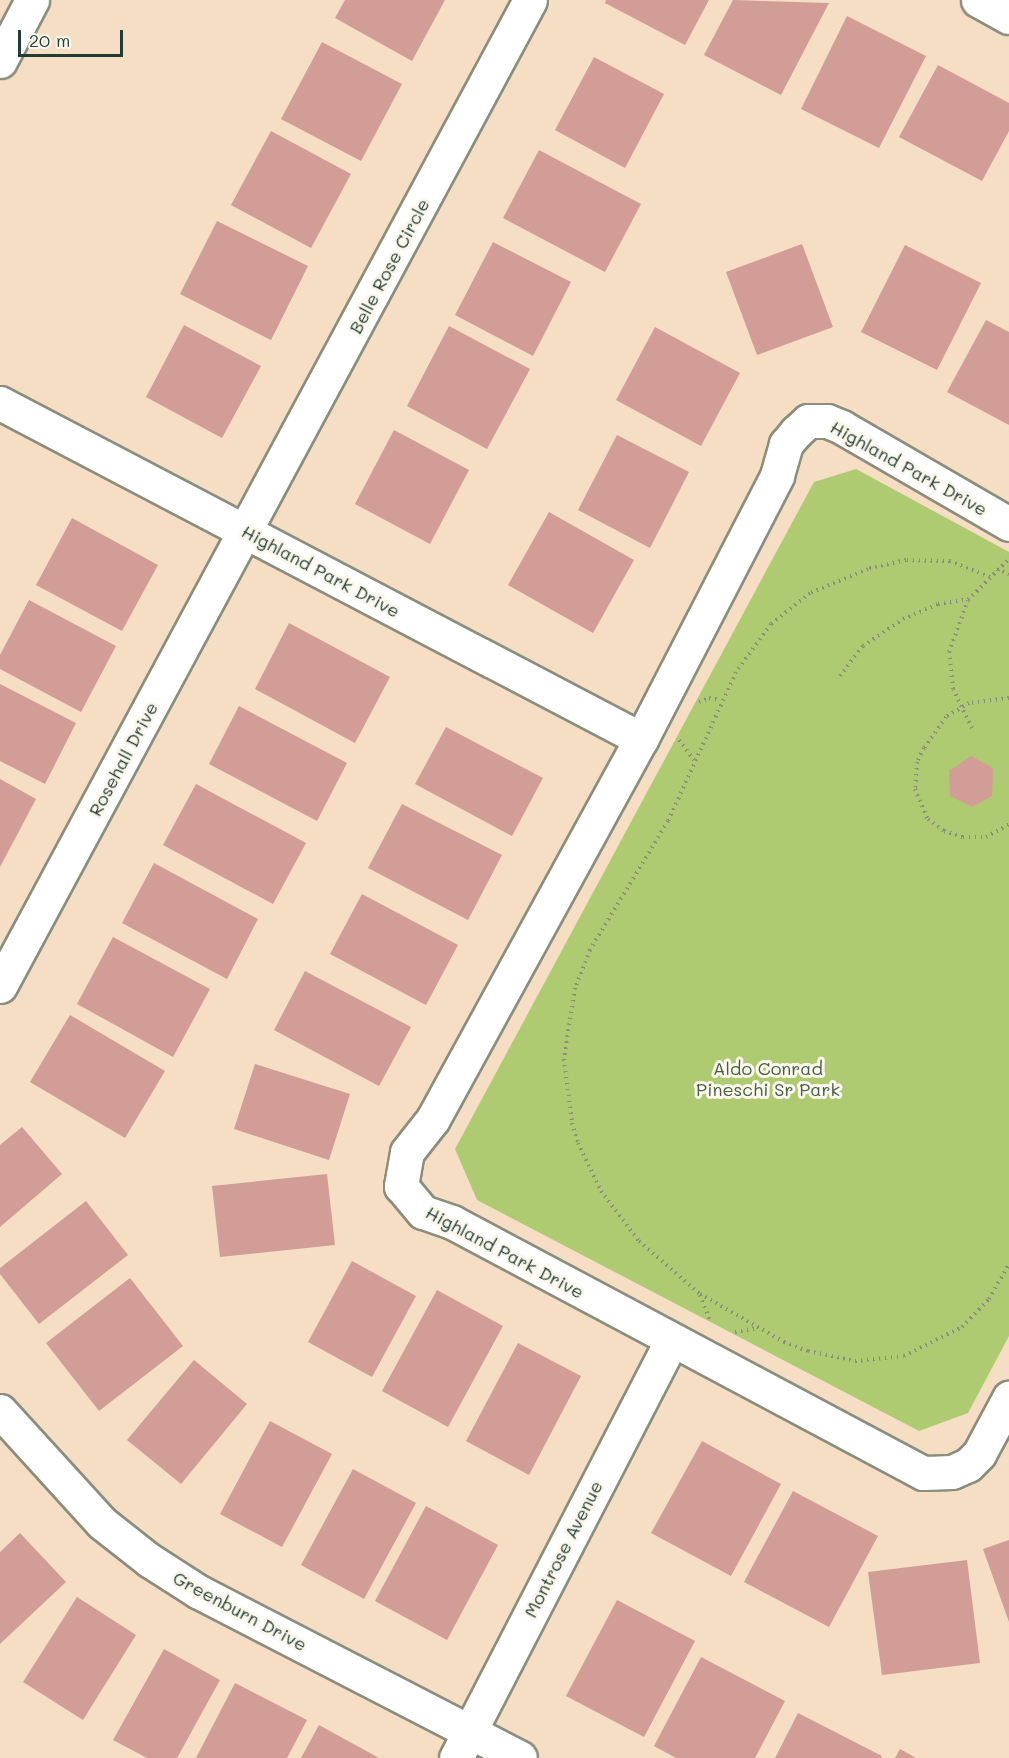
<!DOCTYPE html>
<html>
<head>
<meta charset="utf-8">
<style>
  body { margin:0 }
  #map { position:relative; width:1009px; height:1758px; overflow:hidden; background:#f5dec4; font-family:Mali,sans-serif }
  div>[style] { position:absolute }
  .green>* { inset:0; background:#aecb72 }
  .building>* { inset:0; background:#d19d96 }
  .path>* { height:4px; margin-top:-2px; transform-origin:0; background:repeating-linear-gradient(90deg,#8a8e7c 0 1.5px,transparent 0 6px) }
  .roads { filter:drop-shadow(2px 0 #8a8e7c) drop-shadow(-2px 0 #8a8e7c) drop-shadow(0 2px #8a8e7c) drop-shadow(0 -2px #8a8e7c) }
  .street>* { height:33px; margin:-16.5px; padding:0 16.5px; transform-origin:16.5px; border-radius:16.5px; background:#fff }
  .secondary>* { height:33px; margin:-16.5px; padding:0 16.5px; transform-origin:16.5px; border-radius:16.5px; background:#fff }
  span { translate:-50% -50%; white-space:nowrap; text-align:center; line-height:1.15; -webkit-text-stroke:6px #fbf7ec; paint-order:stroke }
  .street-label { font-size:18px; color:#1f3d34 }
  .park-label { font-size:18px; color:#436044 }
  .scale { position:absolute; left:18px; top:30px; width:105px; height:27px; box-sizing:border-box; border:3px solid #1f3d34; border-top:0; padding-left:8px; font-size:18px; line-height:21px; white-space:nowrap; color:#1f3d34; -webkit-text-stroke:4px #fbf7ec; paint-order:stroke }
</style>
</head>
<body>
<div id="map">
  <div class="green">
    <i style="clip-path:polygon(856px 469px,1009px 552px,1009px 1336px,968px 1413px,919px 1431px,477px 1200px,455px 1149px,814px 482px)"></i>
  </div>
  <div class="building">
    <i style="clip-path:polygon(345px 0,445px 0,412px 61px,335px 18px)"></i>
    <i style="clip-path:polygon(606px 0,709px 0,685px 45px,605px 3px)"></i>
    <i style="clip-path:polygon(733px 0,829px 3px,781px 95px,704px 55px)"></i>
    <i style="clip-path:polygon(847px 16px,926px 56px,879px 148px,801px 109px)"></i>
    <i style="clip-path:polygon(322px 42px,402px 84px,361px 161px,281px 119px)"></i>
    <i style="clip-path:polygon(594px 57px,664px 94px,625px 168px,555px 130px)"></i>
    <i style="clip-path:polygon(938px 65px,1009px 103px,1009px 131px,982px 181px,899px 137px)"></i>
    <i style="clip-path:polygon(271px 131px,351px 174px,311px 248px,231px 205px)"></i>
    <i style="clip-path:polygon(539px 150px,641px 204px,605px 272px,503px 218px)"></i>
    <i style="clip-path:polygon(217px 221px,308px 266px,271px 340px,180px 294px)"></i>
    <i style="clip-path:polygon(493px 242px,571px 282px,533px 356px,455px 315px)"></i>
    <i style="clip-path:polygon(802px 244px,833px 327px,757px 355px,726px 272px)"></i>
    <i style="clip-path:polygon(905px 245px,981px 283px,937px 370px,861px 332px)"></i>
    <i style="clip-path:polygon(986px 320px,1009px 332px,1009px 425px,947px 392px)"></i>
    <i style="clip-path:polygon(184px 325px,261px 366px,222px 438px,146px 397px)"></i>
    <i style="clip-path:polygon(449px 326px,530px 369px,487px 449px,407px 406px)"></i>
    <i style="clip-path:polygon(655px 327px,740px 373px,701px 446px,616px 400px)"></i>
    <i style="clip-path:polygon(394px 430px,469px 470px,430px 544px,355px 504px)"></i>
    <i style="clip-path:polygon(617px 435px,689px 472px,650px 548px,578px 510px)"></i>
    <i style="clip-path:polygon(549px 512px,634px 560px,593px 633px,508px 585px)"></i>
    <i style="clip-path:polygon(72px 518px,158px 565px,122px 631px,36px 585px)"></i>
    <i style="clip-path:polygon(29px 600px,116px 646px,81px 712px,0 669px,0 655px)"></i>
    <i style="clip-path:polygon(289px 623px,390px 677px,355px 743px,255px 689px)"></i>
    <i style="clip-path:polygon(0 684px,76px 723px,45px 784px,0 761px)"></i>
    <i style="clip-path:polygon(239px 706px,347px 763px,317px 821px,209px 764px)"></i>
    <i style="clip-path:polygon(446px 727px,543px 778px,512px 836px,415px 784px)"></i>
    <i style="clip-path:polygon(971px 756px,993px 768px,992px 796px,972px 807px,950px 796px,949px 771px)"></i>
    <i style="clip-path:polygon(0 779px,36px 799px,0 867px)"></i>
    <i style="clip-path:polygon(196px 784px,306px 843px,273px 904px,163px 845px)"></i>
    <i style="clip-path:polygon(402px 804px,502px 855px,468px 920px,368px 868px)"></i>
    <i style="clip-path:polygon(154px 863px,258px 919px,227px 979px,122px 923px)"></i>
    <i style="clip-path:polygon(362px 894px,458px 945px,426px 1005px,330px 954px)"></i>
    <i style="clip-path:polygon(113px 937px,210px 989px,173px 1057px,77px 1004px)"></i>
    <i style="clip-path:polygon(305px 971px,411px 1027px,379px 1086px,274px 1030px)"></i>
    <i style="clip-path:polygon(70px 1015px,165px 1071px,125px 1138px,30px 1082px)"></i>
    <i style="clip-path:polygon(255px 1064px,350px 1094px,329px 1160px,234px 1129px)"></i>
    <i style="clip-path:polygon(22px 1127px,62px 1174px,0 1227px,0 1145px)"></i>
    <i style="clip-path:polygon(327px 1174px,335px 1245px,220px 1257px,212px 1186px)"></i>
    <i style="clip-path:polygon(86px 1201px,128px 1255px,39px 1324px,0 1274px,0 1268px)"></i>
    <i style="clip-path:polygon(352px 1261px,416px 1296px,372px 1377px,308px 1342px)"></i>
    <i style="clip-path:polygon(130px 1278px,183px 1346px,99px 1411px,46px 1343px)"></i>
    <i style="clip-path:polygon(437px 1290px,503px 1326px,448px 1427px,382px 1391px)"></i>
    <i style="clip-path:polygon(518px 1343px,581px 1376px,529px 1475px,466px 1441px)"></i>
    <i style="clip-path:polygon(194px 1360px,247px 1404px,181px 1484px,127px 1440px)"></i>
    <i style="clip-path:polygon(270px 1421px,332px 1454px,282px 1547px,220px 1514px)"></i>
    <i style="clip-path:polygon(702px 1441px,781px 1484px,731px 1576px,651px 1533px)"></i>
    <i style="clip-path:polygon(353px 1469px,416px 1503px,364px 1599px,301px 1565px)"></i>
    <i style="clip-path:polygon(793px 1491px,878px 1536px,829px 1627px,744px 1582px)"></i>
    <i style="clip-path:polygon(426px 1506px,498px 1545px,447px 1640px,375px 1601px)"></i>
    <i style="clip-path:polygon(20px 1533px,66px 1582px,0 1644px,0 1552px)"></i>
    <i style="clip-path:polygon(1009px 1540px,1009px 1622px,983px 1549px)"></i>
    <i style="clip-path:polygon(967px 1560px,980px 1663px,882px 1675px,868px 1572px)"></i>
    <i style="clip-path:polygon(77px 1597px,136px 1635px,83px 1720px,23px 1682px)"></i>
    <i style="clip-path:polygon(617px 1600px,695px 1641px,644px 1737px,566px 1696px)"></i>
    <i style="clip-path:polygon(164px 1649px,220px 1680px,177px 1758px,147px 1758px,113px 1740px)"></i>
    <i style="clip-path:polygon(701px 1657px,785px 1701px,755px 1758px,676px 1758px,654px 1746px)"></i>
    <i style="clip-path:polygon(235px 1683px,307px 1720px,287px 1758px,196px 1758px)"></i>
    <i style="clip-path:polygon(798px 1713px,882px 1756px,881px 1758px,775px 1758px)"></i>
    <i style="clip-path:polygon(319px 1725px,379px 1758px,301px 1758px)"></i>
    <i style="clip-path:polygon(900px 1749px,916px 1758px,895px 1758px)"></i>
  </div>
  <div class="path">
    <i style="left:997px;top:569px;width:13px;rotate:23deg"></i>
    <i style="left:990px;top:577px;width:43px;rotate:-158.2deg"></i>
    <i style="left:950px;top:561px;width:44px;rotate:-178.7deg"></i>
    <i style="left:906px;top:560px;width:39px;rotate:167deg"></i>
    <i style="left:868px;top:569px;width:63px;rotate:157.5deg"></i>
    <i style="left:810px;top:593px;width:50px;rotate:141.5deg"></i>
    <i style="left:771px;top:624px;width:59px;rotate:126.1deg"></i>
    <i style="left:736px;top:672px;width:164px;rotate:114.5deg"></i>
    <i style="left:668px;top:821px;width:151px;rotate:121.2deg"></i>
    <i style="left:590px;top:950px;width:41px;rotate:111.5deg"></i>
    <i style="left:575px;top:988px;width:72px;rotate:98.8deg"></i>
    <i style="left:564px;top:1059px;width:64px;rotate:82.9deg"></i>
    <i style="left:572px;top:1123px;width:21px;rotate:73deg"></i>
    <i style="left:578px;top:1143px;width:53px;rotate:64.4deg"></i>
    <i style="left:601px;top:1191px;width:63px;rotate:52.8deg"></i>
    <i style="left:639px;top:1241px;width:81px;rotate:41deg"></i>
    <i style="left:700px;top:1294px;width:97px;rotate:29.7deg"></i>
    <i style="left:784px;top:1342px;width:26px;rotate:21deg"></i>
    <i style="left:808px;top:1351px;width:48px;rotate:12deg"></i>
    <i style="left:855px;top:1361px;width:49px;rotate:-5.8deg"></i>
    <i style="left:904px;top:1356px;width:65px;rotate:-26.6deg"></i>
    <i style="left:962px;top:1327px;width:39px;rotate:-46deg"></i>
    <i style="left:989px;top:1299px;width:40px;rotate:-60.3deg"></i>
    <i style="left:840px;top:676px;width:38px;rotate:-53deg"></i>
    <i style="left:863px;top:646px;width:48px;rotate:-34deg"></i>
    <i style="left:903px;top:619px;width:38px;rotate:-23deg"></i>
    <i style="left:938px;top:604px;width:30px;rotate:-9deg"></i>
    <i style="left:1009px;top:698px;width:40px;rotate:172.9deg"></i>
    <i style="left:969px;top:703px;width:27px;rotate:149deg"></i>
    <i style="left:946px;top:717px;width:38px;rotate:125deg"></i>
    <i style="left:924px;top:748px;width:16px;rotate:117deg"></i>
    <i style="left:917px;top:762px;width:27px;rotate:94deg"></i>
    <i style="left:915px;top:789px;width:33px;rotate:67deg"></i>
    <i style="left:928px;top:819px;width:20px;rotate:37deg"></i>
    <i style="left:944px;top:831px;width:20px;rotate:18deg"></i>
    <i style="left:963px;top:837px;width:23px"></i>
    <i style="left:986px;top:837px;width:26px;rotate:-29deg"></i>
    <i style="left:699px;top:702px;width:11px;rotate:-22deg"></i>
    <i style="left:709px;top:698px;width:12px;rotate:9deg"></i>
    <i style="left:972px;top:728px;width:43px;rotate:-116deg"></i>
    <i style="left:953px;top:689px;width:37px;rotate:-96deg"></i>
    <i style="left:949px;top:652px;width:55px;rotate:-69.9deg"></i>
    <i style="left:968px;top:600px;width:58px;rotate:-45deg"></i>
    <i style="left:679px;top:740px;width:25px;rotate:53deg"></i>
    <i style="left:700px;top:1295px;width:26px;rotate:69deg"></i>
    <i style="left:735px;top:1332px;width:22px;rotate:-10deg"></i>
  </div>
  <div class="roads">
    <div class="street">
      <i style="left:978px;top:0;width:35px;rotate:29deg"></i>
      <i style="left:0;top:61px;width:69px;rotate:-62.3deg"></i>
      <i style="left:1009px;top:524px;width:193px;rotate:-149.9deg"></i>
      <i style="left:842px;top:427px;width:16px;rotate:-158deg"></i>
      <i style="left:827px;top:421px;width:19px;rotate:180deg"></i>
      <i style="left:808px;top:421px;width:16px;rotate:137deg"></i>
      <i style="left:796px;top:432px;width:16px;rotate:130deg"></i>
      <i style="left:786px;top:444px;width:33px;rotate:106deg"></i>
      <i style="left:777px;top:476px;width:296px;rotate:117.3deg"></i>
      <i style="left:641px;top:739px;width:433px;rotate:118.7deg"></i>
      <i style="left:433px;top:1119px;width:42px;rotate:128.2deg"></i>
      <i style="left:407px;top:1152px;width:35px;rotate:100deg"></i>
      <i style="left:401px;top:1186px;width:34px;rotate:50deg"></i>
      <i style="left:423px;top:1212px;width:31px;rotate:19deg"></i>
      <i style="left:452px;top:1222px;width:534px;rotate:28.05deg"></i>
      <i style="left:923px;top:1473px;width:29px;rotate:-2deg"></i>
      <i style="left:952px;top:1472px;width:17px;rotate:-24deg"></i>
      <i style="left:968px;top:1465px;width:16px;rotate:-45deg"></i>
      <i style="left:979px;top:1454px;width:64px;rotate:-61.8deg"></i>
      <i style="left:0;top:986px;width:1119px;rotate:-61.74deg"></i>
      <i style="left:0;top:1411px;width:151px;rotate:47.7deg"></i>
      <i style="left:102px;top:1523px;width:60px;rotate:38.2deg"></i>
      <i style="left:149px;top:1560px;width:59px;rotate:32.6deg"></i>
      <i style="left:199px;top:1592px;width:361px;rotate:27.3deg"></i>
      <i style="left:456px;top:1758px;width:469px;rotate:-62.7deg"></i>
    </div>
    <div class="secondary">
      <i style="left:0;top:403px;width:724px;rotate:27.66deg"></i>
    </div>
  </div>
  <div class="street-label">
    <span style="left:389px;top:266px;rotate:-62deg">Belle Rose Circle</span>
    <span style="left:909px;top:468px;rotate:29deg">Highland Park Drive</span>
    <span style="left:321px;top:571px;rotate:28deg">Highland Park Drive</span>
    <span style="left:123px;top:759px;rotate:-62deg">Rosehall Drive</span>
    <span style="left:505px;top:1252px;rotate:28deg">Highland Park Drive</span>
    <span style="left:563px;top:1549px;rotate:-63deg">Montrose Avenue</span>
    <span style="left:240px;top:1611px;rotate:28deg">Greenburn Drive</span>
  </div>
  <div class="park-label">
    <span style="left:768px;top:1079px">Aldo Conrad<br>Pineschi Sr Park</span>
  </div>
  <div class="scale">20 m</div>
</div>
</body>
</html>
